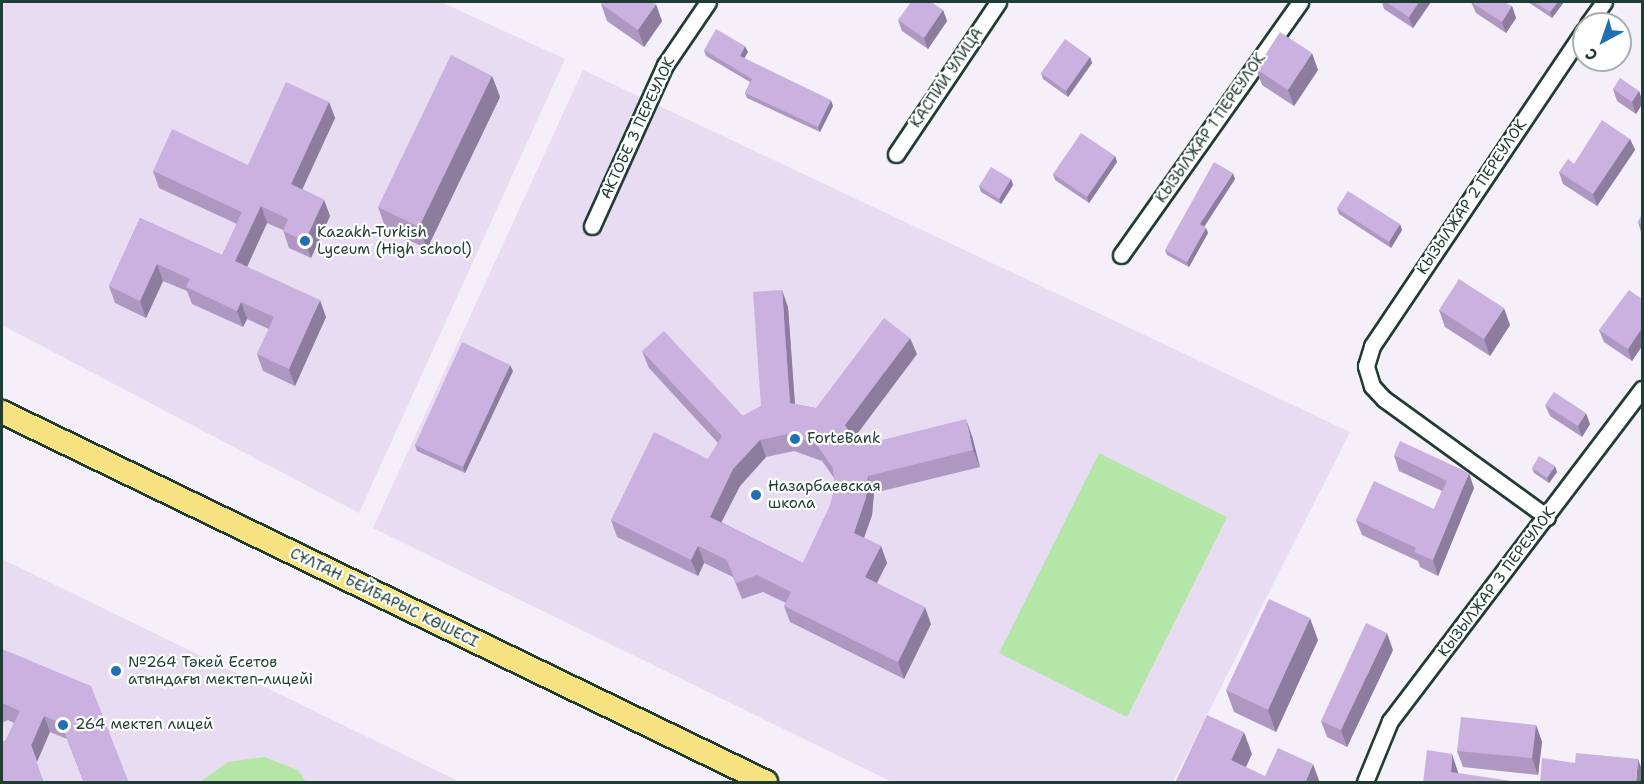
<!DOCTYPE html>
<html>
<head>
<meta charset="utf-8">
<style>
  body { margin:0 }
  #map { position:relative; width:1644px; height:784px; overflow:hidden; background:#f4eff9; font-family:"Shantell Sans",sans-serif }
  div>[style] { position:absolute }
  .built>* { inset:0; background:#e7dcf2 }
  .green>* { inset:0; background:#b4e7a7 }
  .roads { filter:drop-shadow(2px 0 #1f3d34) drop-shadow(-2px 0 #1f3d34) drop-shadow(0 2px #1f3d34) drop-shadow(0 -2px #1f3d34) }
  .minor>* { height:15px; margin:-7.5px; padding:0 7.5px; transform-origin:7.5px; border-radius:7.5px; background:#fff }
  .primary>* { height:22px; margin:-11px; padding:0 11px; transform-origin:11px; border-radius:11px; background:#f7e281 }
  .wall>* { inset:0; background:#ae98c1 }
  .shaded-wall>* { inset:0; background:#8d7c9d }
  .building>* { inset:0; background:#cab1e0 }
  .dots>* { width:16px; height:16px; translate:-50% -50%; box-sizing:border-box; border:3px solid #fff; border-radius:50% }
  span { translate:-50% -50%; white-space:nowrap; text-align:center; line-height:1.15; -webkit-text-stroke:4.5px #fff; paint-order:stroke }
  .street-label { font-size:15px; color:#1f3d34 }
  .poi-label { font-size:15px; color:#1f3d34 }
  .left { translate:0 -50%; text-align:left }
  .frame { position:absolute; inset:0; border:3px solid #1f3d34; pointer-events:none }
  .north { position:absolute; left:1572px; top:12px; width:60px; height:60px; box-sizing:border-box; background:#fff; border:2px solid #a5b1ae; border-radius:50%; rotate:220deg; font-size:16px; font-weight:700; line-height:24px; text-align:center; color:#1f3d34 }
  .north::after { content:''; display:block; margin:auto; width:21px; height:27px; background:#1f6fb2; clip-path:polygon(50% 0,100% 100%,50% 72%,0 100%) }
</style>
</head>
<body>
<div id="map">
  <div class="built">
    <i style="clip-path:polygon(2px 2px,441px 2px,565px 59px,359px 513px,2px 325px)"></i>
    <i style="clip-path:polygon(583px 70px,1350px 432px,1173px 782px,892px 782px,373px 528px)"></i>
    <i style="clip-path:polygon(2px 559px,460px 782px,2px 782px)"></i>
  </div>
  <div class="green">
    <i style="clip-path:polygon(1099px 453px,1227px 517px,1127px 717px,999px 653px)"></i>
    <i style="clip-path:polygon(264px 757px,298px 770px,306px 782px,200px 782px,228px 762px)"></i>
  </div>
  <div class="roads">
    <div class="minor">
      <i style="left:1588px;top:24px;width:27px;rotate:-54deg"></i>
      <i style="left:896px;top:154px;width:183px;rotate:-56.1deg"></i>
      <i style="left:592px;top:226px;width:177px;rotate:-65.6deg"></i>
      <i style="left:665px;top:65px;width:76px;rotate:-55.7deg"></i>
      <i style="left:1121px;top:255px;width:310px;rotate:-54.7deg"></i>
      <i style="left:1547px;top:517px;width:201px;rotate:-144.1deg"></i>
      <i style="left:1384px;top:399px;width:18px;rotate:-133deg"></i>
      <i style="left:1372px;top:386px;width:21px;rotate:-107deg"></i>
      <i style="left:1366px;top:366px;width:21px;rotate:-73deg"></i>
      <i style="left:1372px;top:346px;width:380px;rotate:-56.1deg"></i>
      <i style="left:1365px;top:782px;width:66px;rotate:-67.7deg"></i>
      <i style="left:1390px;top:721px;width:417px;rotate:-52.8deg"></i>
    </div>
    <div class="primary">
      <i style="left:2px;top:412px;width:849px;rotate:25.84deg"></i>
    </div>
  </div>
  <div class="wall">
    <i style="clip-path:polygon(1382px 2px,1431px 2px,1413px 28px,1384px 9px)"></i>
    <i style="clip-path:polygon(1471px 2px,1512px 6px,1516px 18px,1506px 33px,1476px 13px)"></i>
    <i style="clip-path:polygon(1528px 2px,1564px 2px,1552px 18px)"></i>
    <i style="clip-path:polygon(601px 4px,662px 21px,644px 47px,607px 21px)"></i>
    <i style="clip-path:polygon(943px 10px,947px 21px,928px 49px,902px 31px,898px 20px)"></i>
    <i style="clip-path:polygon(704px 50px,748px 52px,744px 58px,833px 106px,820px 132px,747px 98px,745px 93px,750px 82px,706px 56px)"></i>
    <i style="clip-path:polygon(1090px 57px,1092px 63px,1068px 97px,1043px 79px,1041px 73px)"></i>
    <i style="clip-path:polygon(1256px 69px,1318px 70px,1294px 106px,1262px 85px)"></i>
    <i style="clip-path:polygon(492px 76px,500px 97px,427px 249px,386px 229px,378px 207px)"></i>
    <i style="clip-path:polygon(1613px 89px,1639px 91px,1642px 100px,1642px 104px,1636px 114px,1617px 101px)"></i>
    <i style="clip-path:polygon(329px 102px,335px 118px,302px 189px,324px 200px,330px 216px,311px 258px,289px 248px,283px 230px,267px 223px,247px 267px,326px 317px,295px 386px,263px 371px,257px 354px,269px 329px,247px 319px,243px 327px,192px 304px,187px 291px,163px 281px,146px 318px,115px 303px,109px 286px,140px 218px,222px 255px,237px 224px,159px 188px,153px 171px,248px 165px)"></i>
    <i style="clip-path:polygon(1630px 139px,1635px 150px,1597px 206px,1563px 184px,1559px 172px,1574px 164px)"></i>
    <i style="clip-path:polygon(1115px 156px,1117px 162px,1089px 203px,1055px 180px,1053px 174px)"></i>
    <i style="clip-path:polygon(1011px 179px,1013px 185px,1001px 204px,981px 192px,979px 186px)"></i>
    <i style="clip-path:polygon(1235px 179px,1204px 227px,1206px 228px,1208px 233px,1189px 267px,1167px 255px,1165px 250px)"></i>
    <i style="clip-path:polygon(1337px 208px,1402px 230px,1391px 248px,1339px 214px)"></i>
    <i style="clip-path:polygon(1642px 215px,1642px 235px,1638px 222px)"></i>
    <i style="clip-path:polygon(1642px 299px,1642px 346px,1632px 361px,1604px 342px,1599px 330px)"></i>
    <i style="clip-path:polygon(evenodd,788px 307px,795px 404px,816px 408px,917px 354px,854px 438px,858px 446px,972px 436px,980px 467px,874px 493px,872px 515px,864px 538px,881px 546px,887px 563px,877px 583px,931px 624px,904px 679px,790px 622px,784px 606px,786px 603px,763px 592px,742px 599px,733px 577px,704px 563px,698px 576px,617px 537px,611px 520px,708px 459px,718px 443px,649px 368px,642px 351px,743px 416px,761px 406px,788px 307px,794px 451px,822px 461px,834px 478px,835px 487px,830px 506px,803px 563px,721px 522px,740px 486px,766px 457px,794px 451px)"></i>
    <i style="clip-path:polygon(1439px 310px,1510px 325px,1490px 356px,1445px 327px)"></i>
    <i style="clip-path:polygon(513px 371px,465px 473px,417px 451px,415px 445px)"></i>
    <i style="clip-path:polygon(1545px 405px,1590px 424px,1582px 437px,1550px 416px)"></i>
    <i style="clip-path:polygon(1394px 455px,1474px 488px,1438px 576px,1420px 567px,1418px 561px,1362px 535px,1356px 520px,1434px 509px,1442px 491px,1399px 471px)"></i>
    <i style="clip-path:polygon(1532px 468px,1557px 472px,1549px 483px,1534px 473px)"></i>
    <i style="clip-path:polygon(1318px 640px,1276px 732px,1234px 712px,1226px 690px)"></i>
    <i style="clip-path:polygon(2px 649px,129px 783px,84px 783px,67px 739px,50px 732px,6px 740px,14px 723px,8px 720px,2px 723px)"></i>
    <i style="clip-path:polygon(1393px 650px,1347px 747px,1327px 737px,1321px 721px)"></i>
    <i style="clip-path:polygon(1536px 725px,1542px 742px,1538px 775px,1463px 767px,1457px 751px)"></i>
  </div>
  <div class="shaded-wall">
    <i style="clip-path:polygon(1419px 2px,1431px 2px,1413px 28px,1409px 17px)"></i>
    <i style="clip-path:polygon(1558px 2px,1564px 2px,1552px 18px,1550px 12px)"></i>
    <i style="clip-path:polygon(656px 4px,662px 21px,644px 47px,638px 30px)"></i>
    <i style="clip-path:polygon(1512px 6px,1516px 18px,1506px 33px,1502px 22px)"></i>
    <i style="clip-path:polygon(943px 10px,947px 21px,928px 49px,924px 38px)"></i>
    <i style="clip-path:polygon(745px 46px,748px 52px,742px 62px,740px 56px)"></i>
    <i style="clip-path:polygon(1312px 53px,1318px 70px,1294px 106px,1288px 90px)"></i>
    <i style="clip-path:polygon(1090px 57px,1092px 63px,1068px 97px,1066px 91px)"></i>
    <i style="clip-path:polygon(492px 76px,500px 97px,427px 249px,419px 227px)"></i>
    <i style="clip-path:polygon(1639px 91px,1642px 100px,1642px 104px,1636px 114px,1632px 102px)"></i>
    <i style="clip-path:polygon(831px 100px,833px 106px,820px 132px,818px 127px)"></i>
    <i style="clip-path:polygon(329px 102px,335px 118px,297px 201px,291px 184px)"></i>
    <i style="clip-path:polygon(1630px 139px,1635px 150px,1597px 206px,1593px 194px)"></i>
    <i style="clip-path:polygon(1115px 156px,1117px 162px,1089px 203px,1087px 197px)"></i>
    <i style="clip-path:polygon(1233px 173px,1235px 179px,1202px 230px,1200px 224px)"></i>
    <i style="clip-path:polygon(1011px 179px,1013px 185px,1001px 204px,999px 199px)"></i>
    <i style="clip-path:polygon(324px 200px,330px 216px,311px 258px,305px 241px)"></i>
    <i style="clip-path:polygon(261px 206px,267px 223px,242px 278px,235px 261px)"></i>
    <i style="clip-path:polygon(1400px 224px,1402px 230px,1391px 248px,1389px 242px)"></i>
    <i style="clip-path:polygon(1206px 228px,1208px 233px,1189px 267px,1187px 262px)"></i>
    <i style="clip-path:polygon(157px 264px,163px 281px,146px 318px,140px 301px)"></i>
    <i style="clip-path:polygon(782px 290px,788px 307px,796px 420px,790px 403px)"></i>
    <i style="clip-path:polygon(320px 300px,326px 317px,295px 386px,289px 369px)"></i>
    <i style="clip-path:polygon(241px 302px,247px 319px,243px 327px,237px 311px)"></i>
    <i style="clip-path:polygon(1504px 308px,1510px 325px,1490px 356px,1484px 339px)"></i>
    <i style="clip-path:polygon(1642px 328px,1642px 346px,1632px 361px,1628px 349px)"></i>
    <i style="clip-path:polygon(910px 338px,917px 354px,851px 442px,845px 425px)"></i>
    <i style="clip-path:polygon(510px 365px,513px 371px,465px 473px,463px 467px)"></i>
    <i style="clip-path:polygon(1586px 413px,1590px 424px,1582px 437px,1578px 426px)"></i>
    <i style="clip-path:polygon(966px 419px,972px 436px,980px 467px,973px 450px)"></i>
    <i style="clip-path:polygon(760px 440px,766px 457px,740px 486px,716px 533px,710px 517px,733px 469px)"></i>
    <i style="clip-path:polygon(1555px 466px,1557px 472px,1549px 483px,1547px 478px)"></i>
    <i style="clip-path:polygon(1469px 473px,1474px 488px,1438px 576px,1433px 560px)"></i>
    <i style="clip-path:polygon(868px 476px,874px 493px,872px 515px,860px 549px,854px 533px)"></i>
    <i style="clip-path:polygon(698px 546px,704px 563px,698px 576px,691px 560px)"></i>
    <i style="clip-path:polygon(881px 546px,887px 563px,871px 594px,865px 577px)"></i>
    <i style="clip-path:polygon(925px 607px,931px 624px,904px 679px,898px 662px)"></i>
    <i style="clip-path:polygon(1310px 618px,1318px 640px,1276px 732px,1268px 710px)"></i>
    <i style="clip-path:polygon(1387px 633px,1393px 650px,1347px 747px,1341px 730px)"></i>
    <i style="clip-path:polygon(44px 716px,50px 732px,37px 762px,31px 745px)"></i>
    <i style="clip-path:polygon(1536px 725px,1542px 742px,1538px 775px,1532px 758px)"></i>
    <i style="clip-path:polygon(1244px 732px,1252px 754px,1239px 782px,1231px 760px)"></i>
    <i style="clip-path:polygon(1452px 754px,1460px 778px,1451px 772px)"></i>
    <i style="clip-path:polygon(1638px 759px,1642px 770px,1642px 783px,1636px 783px)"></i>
    <i style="clip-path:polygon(1313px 764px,1320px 783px,1305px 783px)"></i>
  </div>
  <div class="building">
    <i style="clip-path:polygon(603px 2px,652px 2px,656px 4px,638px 30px,601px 4px)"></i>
    <i style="clip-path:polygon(911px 2px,931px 2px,943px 10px,924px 38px,898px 20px)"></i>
    <i style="clip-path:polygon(1386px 2px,1419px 2px,1409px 17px)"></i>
    <i style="clip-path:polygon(1471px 2px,1504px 2px,1512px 6px,1502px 22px)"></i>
    <i style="clip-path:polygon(1534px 2px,1558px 2px,1550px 12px)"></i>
    <i style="clip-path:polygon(716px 29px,745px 46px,740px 56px,831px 100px,818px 127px,745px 93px,752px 79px,704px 50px)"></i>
    <i style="clip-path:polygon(1280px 32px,1312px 53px,1288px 90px,1256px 69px)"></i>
    <i style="clip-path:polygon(1065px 39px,1090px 57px,1066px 91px,1041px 73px)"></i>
    <i style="clip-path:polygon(451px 55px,492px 76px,419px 227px,378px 207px)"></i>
    <i style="clip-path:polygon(1620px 78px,1639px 91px,1632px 102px,1613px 89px)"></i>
    <i style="clip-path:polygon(286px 82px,329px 102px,291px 184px,324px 200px,305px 241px,283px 231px,288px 219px,261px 206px,235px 261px,320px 300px,289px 369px,257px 354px,274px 317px,241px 302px,237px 311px,186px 287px,190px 279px,157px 264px,140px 301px,109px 286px,140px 218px,222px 255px,242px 212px,153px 171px,172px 129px,248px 165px)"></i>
    <i style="clip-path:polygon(1602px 120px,1630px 139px,1593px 194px,1559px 172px,1568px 159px,1574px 164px)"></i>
    <i style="clip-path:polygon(1081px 133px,1115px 156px,1087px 197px,1053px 174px)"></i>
    <i style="clip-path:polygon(1214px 162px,1233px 173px,1200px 224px,1206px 228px,1187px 262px,1165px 250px)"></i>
    <i style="clip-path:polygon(991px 167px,1011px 179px,999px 199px,979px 186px)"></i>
    <i style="clip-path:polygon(1348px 191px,1400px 224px,1389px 242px,1337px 208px)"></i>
    <i style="clip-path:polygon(1642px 215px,1642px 225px,1638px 222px)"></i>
    <i style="clip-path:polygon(1459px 279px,1504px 308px,1484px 339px,1439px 310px)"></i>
    <i style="clip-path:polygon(evenodd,782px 290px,790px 403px,816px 408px,884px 318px,910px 338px,845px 425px,858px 446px,966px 419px,973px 450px,868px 476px,866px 498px,854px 533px,881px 546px,865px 577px,925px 607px,898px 662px,784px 606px,791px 592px,757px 575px,736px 583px,727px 560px,698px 546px,691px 560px,611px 520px,654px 432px,708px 459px,722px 436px,642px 351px,664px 331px,743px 416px,761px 406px,753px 292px,782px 290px,788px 434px,816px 444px,833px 468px,835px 487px,830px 506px,803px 563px,710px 517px,733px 469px,760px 440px,788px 434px)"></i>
    <i style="clip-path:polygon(1629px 290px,1642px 299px,1642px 328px,1628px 349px,1599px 330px)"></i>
    <i style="clip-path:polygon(462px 342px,510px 365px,463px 467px,415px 445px)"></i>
    <i style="clip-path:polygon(1554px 392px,1586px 413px,1578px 426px,1545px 405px)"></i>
    <i style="clip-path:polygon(1400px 441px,1469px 473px,1433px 560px,1414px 552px,1416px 548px,1356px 520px,1374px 481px,1434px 509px,1447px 481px,1394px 455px)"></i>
    <i style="clip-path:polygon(1539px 456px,1555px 466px,1547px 478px,1532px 468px)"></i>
    <i style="clip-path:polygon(1269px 599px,1310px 618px,1268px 710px,1226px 690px)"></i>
    <i style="clip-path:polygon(1366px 623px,1387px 633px,1341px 730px,1321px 721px)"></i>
    <i style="clip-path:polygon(2px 649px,91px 686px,129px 783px,84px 783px,61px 723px,44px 716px,31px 745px,44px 783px,2px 783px,2px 742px,6px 740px,20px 711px,2px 703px)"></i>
    <i style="clip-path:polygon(1207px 715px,1244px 732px,1231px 760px,1265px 776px,1278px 748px,1313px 764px,1305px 783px,1175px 783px)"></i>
    <i style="clip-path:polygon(1461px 717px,1536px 725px,1532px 758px,1457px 751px)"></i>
    <i style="clip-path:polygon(1427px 750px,1452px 754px,1451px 772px,1525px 783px,1423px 783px)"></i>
    <i style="clip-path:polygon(1576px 753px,1638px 759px,1636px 783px,1540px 783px,1542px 758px,1575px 763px)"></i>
  </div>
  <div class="dots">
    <i style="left:305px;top:241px;background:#1f6fb2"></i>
    <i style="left:795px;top:439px;background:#1f6fb2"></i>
    <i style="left:756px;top:495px;background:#1f6fb2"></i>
    <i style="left:116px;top:671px;background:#1f6fb2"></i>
    <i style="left:63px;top:725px;background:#1f6fb2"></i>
  </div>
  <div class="street-label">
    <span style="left:947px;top:78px;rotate:-56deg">КАСПИЙ УЛИЦА</span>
    <span style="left:638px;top:128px;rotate:-65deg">АКТОБЕ 3 ПЕРЕУЛОК</span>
    <span style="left:1211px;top:128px;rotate:-55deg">КЫЗЫЛЖАР 1 ПЕРЕУЛОК</span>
    <span style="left:1472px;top:197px;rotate:-56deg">КЫЗЫЛЖАР 2 ПЕРЕУЛОК</span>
    <span style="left:1497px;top:582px;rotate:-53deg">КЫЗЫЛЖАР 3 ПЕРЕУЛОК</span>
    <span style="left:384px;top:598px;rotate:26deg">СҰЛТАН БЕЙБАРЫС КӨШЕСІ</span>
  </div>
  <div class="poi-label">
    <span class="left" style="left:317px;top:241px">Kazakh-Turkish<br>Lyceum (High school)</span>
    <span class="left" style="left:807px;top:439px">ForteBank</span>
    <span class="left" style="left:768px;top:495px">Назарбаевская<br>школа</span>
    <span class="left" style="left:128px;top:671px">№264 Тәкей Есетов<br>атындағы мектеп-лицейі</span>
    <span class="left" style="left:75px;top:725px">264 мектеп лицей</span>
  </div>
  <div class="frame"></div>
  <div class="north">С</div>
</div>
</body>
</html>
